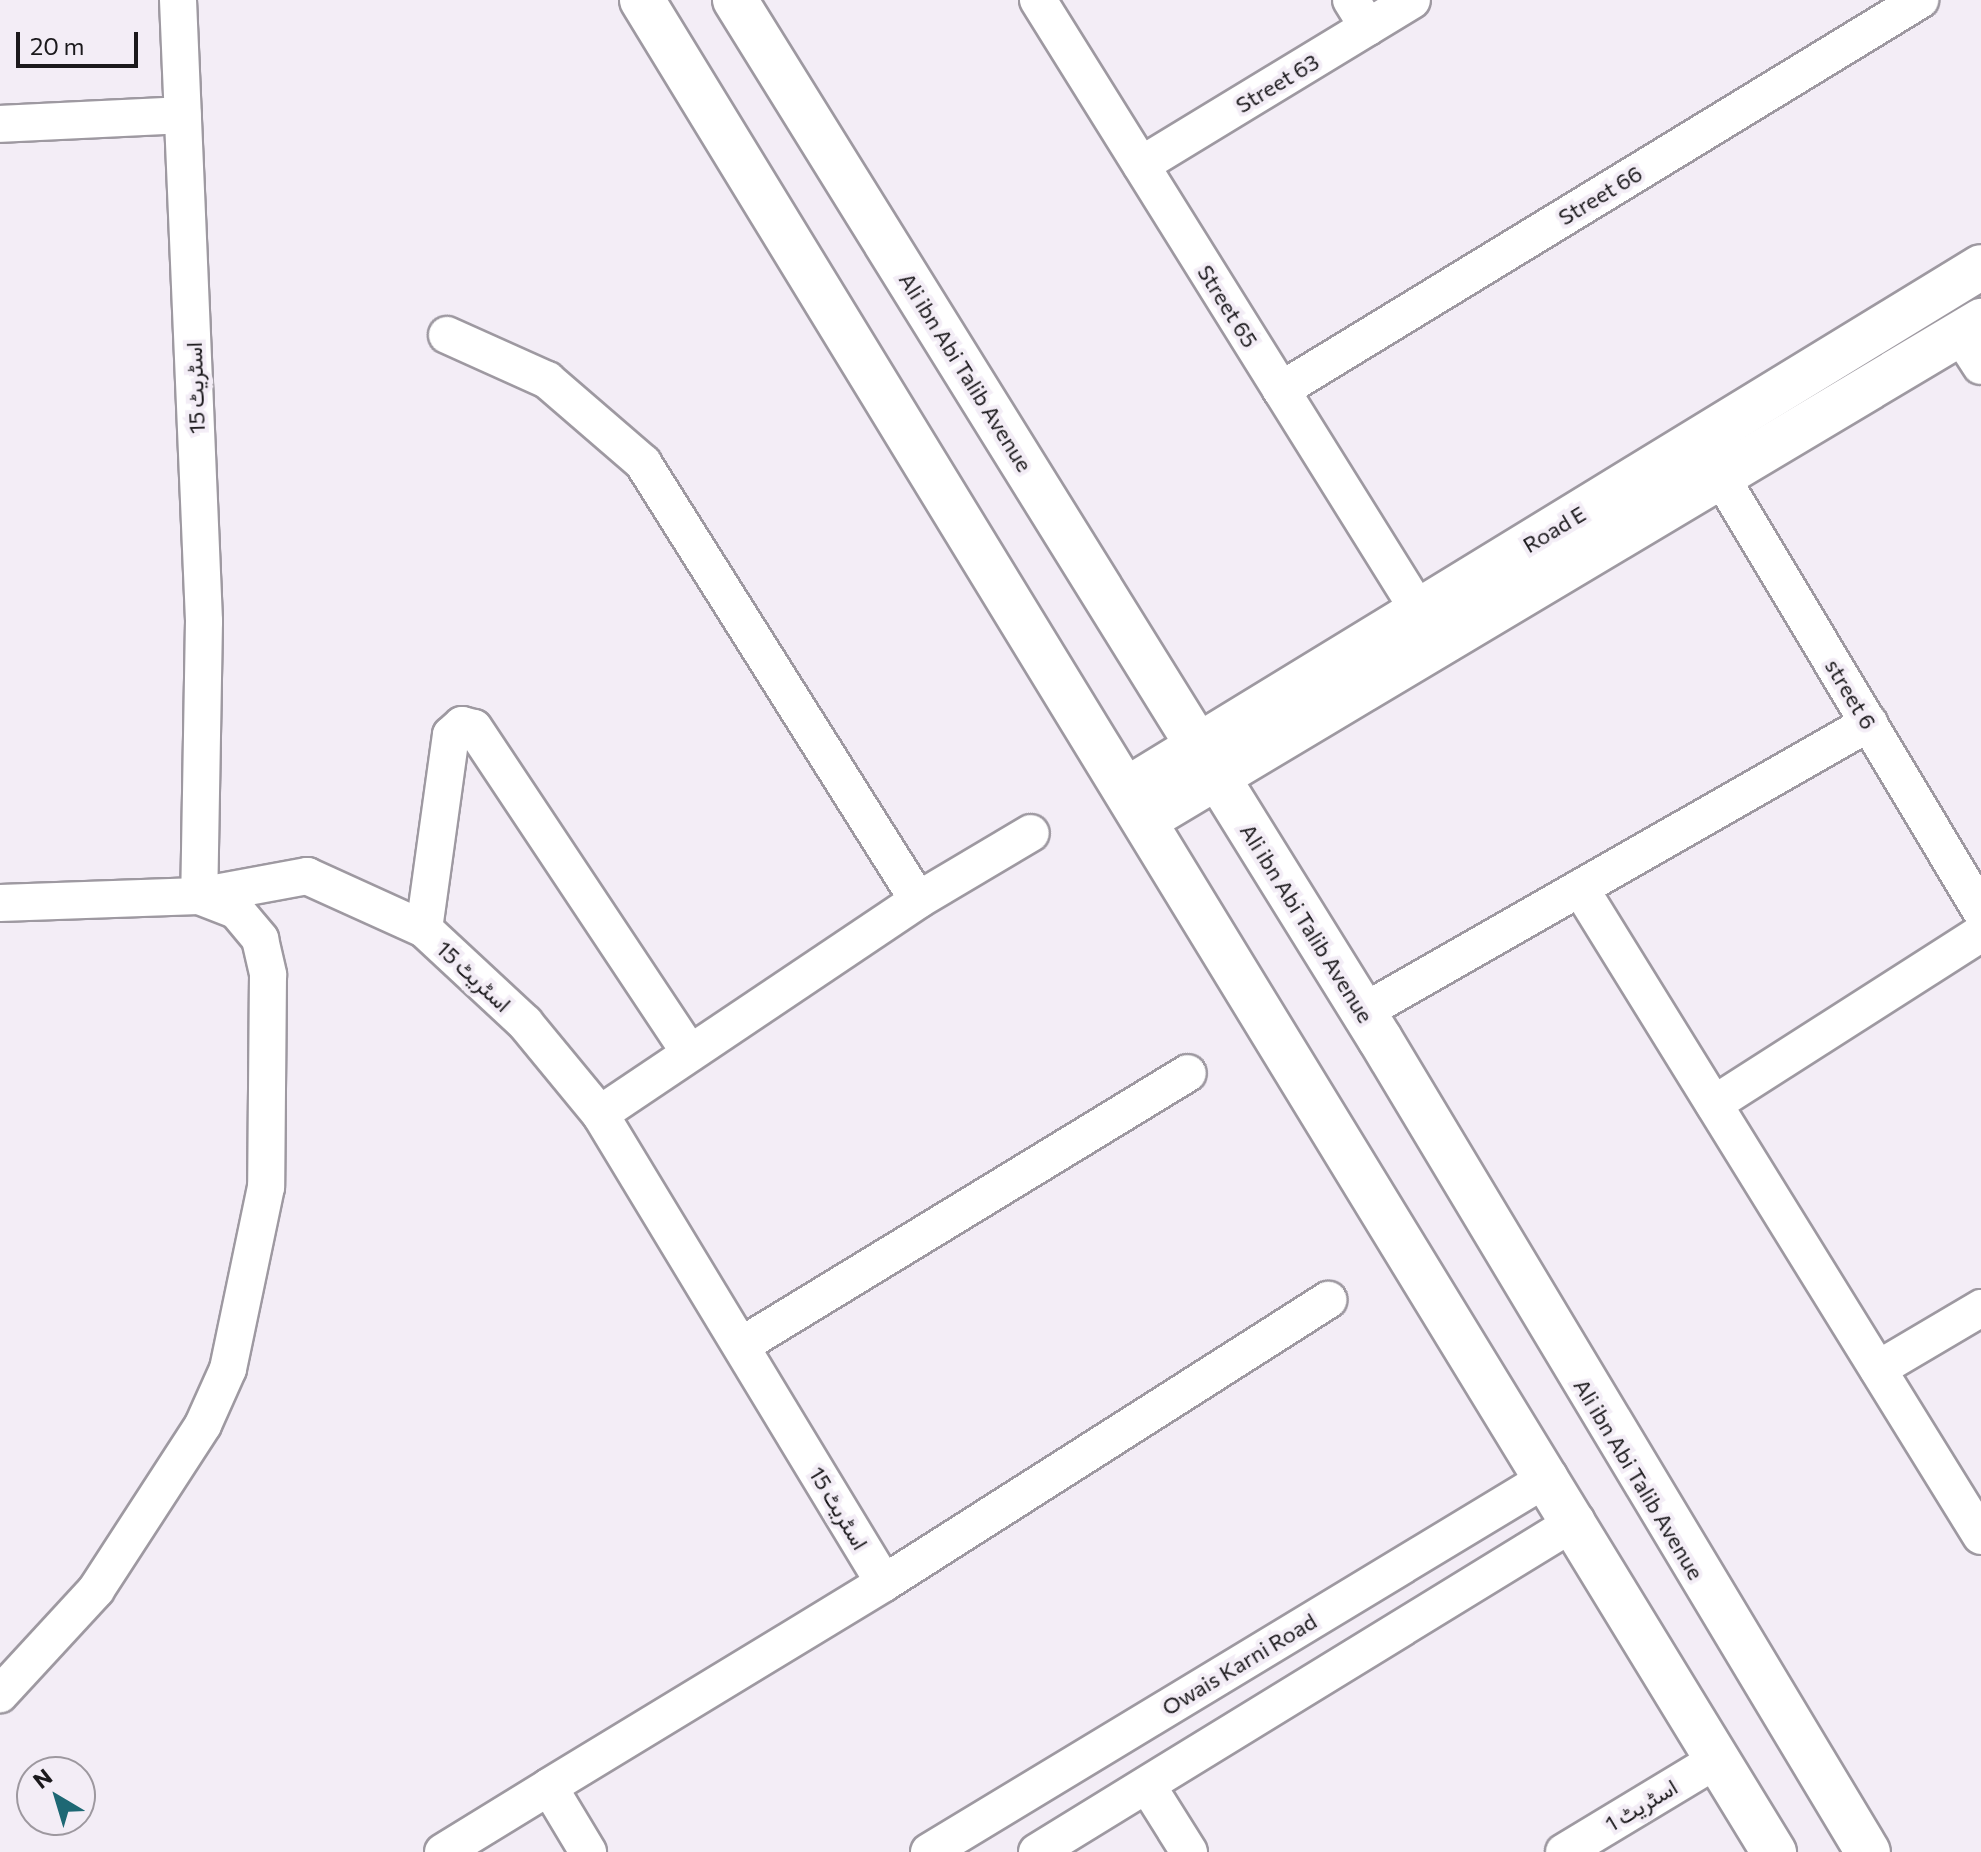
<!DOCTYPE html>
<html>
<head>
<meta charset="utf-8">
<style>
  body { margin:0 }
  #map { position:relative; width:1981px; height:1852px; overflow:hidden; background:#f3edf6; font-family:Commissioner,Vazirmatn,sans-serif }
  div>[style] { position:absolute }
  .roads { filter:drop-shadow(2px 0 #9e99a1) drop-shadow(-2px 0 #9e99a1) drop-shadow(0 2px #9e99a1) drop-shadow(0 -2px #9e99a1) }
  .minor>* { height:36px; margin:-18px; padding:0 18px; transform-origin:18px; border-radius:18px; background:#fff }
  .tertiary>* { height:44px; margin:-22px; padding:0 22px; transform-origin:22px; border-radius:22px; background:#fff }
  .secondary>* { height:44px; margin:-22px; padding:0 22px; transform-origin:22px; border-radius:22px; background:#fff }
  span { translate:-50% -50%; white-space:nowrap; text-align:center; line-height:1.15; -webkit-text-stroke:8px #f3edf6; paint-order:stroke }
  .street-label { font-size:22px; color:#1b191c }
  .north { position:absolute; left:16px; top:1756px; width:80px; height:80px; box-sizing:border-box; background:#f3edf6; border:2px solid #9d989f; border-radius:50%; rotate:322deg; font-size:22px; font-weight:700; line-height:32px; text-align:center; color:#1b191c }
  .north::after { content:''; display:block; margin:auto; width:28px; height:36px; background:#1e6874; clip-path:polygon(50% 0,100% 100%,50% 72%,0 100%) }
  .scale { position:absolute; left:16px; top:32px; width:122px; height:36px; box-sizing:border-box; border:4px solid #1b191c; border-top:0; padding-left:10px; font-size:24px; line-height:28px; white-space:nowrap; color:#1b191c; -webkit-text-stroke:6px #f3edf6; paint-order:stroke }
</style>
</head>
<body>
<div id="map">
  <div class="roads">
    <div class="minor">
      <i style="left:178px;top:0;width:622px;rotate:87.6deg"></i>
      <i style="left:204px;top:621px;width:275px;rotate:91deg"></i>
      <i style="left:199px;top:896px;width:110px;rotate:-10.5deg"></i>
      <i style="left:307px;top:876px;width:128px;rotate:24.4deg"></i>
      <i style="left:424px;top:929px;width:138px;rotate:42.9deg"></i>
      <i style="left:525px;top:1023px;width:118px;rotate:50.5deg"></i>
      <i style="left:600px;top:1114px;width:548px;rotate:58.8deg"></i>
      <i style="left:884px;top:1583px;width:392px;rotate:148.7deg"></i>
      <i style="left:549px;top:1787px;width:76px;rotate:59deg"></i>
      <i style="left:1038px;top:0;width:720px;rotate:58.05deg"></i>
      <i style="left:1351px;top:0;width:32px;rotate:58deg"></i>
      <i style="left:0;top:124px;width:183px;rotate:-2.8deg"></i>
      <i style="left:1141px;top:165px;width:317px;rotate:-31.3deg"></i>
      <i style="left:1960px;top:334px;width:38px;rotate:57deg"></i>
      <i style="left:447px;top:335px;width:110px;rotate:24.2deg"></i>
      <i style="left:547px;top:380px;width:127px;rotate:40.8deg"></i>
      <i style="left:643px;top:463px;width:516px;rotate:57.82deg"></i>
      <i style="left:1281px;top:390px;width:749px;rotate:-31.4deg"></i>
      <i style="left:1721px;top:477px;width:506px;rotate:59.08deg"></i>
      <i style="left:1580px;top:888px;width:762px;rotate:58.25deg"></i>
      <i style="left:0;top:903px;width:199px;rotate:-2deg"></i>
      <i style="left:199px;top:896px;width:40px;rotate:21deg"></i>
      <i style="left:236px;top:910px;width:38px;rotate:50deg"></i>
      <i style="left:260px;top:939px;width:37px;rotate:77deg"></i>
      <i style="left:268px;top:975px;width:212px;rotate:90.5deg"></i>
      <i style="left:266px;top:1187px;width:186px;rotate:101.8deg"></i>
      <i style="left:228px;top:1369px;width:61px;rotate:114.1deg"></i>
      <i style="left:203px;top:1425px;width:197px;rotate:123deg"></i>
      <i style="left:96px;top:1590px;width:142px;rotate:132.7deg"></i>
      <i style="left:424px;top:929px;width:196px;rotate:-82.1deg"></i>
      <i style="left:451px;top:735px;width:15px;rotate:-42deg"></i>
      <i style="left:462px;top:725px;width:12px;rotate:14deg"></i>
      <i style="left:474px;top:728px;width:390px;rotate:56.4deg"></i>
      <i style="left:1363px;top:1012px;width:583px;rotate:-29.73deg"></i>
      <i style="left:1714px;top:1104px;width:317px;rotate:-32.6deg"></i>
      <i style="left:600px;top:1114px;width:383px;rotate:-33.9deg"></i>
      <i style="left:918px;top:900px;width:131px;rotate:-30.7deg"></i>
      <i style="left:742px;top:1345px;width:522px;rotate:-31.38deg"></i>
      <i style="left:1878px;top:1369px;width:120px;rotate:-30.6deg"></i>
      <i style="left:884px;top:1583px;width:527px;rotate:-32.51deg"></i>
      <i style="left:1147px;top:1785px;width:79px;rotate:57.9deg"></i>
      <i style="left:443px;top:1852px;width:124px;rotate:-31.5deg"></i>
      <i style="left:929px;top:1852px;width:725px;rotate:-31.17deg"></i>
      <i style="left:1037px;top:1852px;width:633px;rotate:-31.55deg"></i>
      <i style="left:1564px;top:1852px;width:180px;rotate:-31.1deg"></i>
    </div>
    <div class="tertiary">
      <i style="left:1126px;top:790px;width:1002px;rotate:-31.45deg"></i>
      <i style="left:1145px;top:820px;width:974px;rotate:-30.83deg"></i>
    </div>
    <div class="secondary">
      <i style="left:642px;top:0;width:2171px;rotate:58.57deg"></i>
      <i style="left:735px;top:0;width:1223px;rotate:58.17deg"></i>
      <i style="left:1380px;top:1039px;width:948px;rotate:59.03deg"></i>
    </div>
  </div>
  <div class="street-label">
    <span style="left:1277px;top:83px;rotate:-31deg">Street 63</span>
    <span style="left:1600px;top:195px;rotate:-31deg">Street 66</span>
    <span style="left:1228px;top:306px;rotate:58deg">Street 65</span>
    <span style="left:966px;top:372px;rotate:58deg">Ali ibn Abi Talib Avenue</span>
    <span style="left:195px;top:388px;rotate:-92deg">اسٹریٹ 15</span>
    <span style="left:1554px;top:529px;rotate:-31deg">Road E</span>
    <span style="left:1851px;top:694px;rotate:59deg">street 6</span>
    <span style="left:1307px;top:923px;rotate:58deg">Ali ibn Abi Talib Avenue</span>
    <span style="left:474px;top:976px;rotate:43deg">اسٹریٹ 15</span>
    <span style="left:1639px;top:1479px;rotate:59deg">Ali ibn Abi Talib Avenue</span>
    <span style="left:839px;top:1508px;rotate:59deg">اسٹریٹ 15</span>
    <span style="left:1239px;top:1664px;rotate:-31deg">Owais Karni Road</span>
    <span style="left:1641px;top:1805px;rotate:-31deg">اسٹریٹ 1</span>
  </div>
  <div class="north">N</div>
  <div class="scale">20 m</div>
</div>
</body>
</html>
